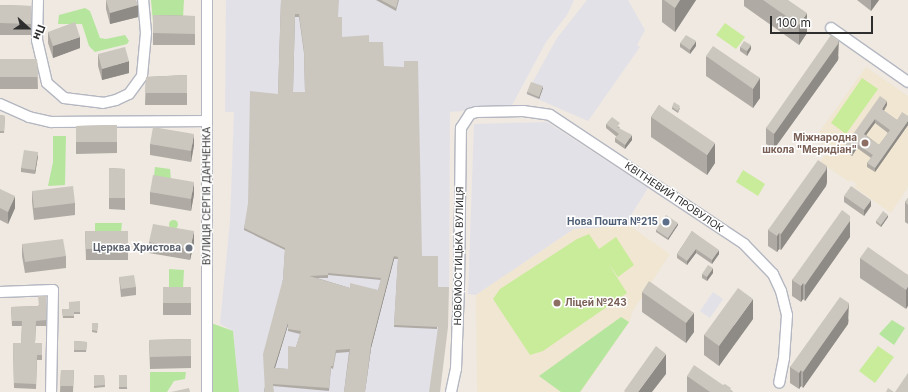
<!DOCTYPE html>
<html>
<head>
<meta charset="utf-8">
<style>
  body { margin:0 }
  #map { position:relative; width:908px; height:392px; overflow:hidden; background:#efe9e1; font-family:Inter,sans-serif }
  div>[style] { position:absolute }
  .industrial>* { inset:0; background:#e3e1e8 }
  .education>* { inset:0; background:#f0e6d1 }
  .green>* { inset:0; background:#b6e59e }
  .round { border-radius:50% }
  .pitch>* { inset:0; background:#c9ec9a }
  .roads { filter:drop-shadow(1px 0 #b4b7c1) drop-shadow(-1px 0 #b4b7c1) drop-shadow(0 1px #b4b7c1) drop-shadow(0 -1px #b4b7c1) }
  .minor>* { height:10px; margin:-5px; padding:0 5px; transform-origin:5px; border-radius:5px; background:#fff }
  .wall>* { inset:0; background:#afaba4 }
  .shaded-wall>* { inset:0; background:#8e8b86 }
  .building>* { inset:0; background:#cbc7bf }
  .dots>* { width:11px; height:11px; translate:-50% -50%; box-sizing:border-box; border:2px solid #fff; border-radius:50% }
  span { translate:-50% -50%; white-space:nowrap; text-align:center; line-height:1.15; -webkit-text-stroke:3px #fff; paint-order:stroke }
  .education-label { font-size:10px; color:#785e54; font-weight:700 }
  .right { translate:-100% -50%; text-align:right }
  .left { translate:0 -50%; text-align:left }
  .street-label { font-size:10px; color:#2e2e2e }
  .service-label { font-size:10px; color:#4e5e75; font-weight:700 }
  .worship-label { font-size:10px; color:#5b616d; font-weight:700 }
  .north { position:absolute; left:8px; top:8px; width:40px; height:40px; -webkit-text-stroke:3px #fff; paint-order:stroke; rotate:111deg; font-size:11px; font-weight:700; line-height:16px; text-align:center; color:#2e2e2e }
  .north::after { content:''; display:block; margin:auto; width:14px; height:18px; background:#2e2e2e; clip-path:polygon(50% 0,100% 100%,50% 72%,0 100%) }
  .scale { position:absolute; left:770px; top:16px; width:103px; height:18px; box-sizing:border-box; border:2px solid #2e2e2e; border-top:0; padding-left:5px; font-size:12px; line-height:14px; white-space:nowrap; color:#2e2e2e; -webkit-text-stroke:3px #fff; paint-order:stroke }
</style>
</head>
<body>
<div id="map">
  <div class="industrial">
    <i style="clip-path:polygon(226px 0,574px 0,567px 15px,546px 42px,511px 107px,450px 112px,449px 287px,440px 392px,239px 392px,233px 331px,220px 324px,230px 221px,234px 112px,225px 112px)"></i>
    <i style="clip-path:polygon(587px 0,628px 0,645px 30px,637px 45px,640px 47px,588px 121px,526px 94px,557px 38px)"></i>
    <i style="clip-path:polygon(547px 122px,648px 188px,631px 215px,630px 226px,574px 229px,476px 295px,468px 294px,474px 124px)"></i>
    <i style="clip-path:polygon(713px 292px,723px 299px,710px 318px,700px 311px)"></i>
  </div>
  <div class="education">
    <i style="clip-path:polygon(866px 67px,908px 96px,908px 187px,891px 213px,854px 187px,857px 184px,851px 180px,848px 181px,820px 162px,830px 149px,815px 138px)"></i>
    <i style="clip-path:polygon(630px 226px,670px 254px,632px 312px,630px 321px,581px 392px,477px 392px,476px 295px,574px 229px)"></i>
  </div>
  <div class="green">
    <i style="clip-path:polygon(151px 0,184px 0,183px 17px,153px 22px)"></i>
    <i style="clip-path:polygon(85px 8px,90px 11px,100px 38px,106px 39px,125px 35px,129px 41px,127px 44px,95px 52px,89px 46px,82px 24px,58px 24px,59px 15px)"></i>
    <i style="clip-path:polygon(53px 136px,66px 136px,65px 185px,48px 186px,53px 162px)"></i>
    <i style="clip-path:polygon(155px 167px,170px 169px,171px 179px,154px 176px)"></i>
    <i class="round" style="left:168.5px;top:219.5px;width:9px;height:9px"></i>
    <i style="clip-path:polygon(95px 223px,122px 223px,121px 233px,95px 232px)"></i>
    <i style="clip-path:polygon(169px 269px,184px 270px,183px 288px,169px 288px)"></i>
    <i style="clip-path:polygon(621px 317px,629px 322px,580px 392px,561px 392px,539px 376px)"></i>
    <i style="clip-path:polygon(892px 320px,905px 328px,894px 345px,879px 334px)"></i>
    <i style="clip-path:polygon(211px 323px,233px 331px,239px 392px,211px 392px)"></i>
    <i style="clip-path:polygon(150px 372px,186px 372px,185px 379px,174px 381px,167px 392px,150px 392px)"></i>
  </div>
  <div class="pitch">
    <i style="clip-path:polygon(725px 23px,745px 37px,736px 49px,716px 35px)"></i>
    <i style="clip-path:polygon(862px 78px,878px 89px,846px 134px,831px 123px)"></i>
    <i style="clip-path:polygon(743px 170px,765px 184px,758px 196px,736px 182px)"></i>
    <i style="clip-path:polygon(589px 234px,599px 249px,616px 237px,634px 265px,618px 277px,608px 263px,627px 293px,543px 351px,530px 355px,493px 299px,500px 289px,577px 239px)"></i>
    <i style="clip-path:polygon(878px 346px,894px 357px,875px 383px,859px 371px)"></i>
  </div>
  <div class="roads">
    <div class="minor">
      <i style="left:38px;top:0;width:40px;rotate:91.4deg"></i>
      <i style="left:37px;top:40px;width:44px;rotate:76.9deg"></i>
      <i style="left:47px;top:83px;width:23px;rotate:41deg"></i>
      <i style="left:64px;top:98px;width:39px;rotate:7deg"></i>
      <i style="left:103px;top:103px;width:13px;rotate:-13deg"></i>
      <i style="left:116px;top:100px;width:14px;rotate:-25deg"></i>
      <i style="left:129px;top:94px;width:22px;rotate:-54deg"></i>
      <i style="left:142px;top:76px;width:43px;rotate:-84.7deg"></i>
      <i style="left:146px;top:33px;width:33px;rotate:-95deg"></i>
      <i style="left:207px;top:0;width:392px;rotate:90deg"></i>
      <i style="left:831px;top:28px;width:94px;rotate:35deg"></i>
      <i style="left:0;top:104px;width:32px;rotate:24deg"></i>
      <i style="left:29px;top:117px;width:23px;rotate:13deg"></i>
      <i style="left:51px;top:122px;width:156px;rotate:-0.4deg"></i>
      <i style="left:0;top:292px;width:53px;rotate:-2.2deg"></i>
      <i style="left:53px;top:290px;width:102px;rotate:91.1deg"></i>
      <i style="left:451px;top:392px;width:24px;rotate:-78deg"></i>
      <i style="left:456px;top:369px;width:82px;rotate:-87.9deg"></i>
      <i style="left:459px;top:287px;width:159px;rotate:-89.3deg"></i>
      <i style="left:461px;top:128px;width:17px;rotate:-57deg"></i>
      <i style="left:470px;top:114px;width:6px;rotate:-18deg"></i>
      <i style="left:476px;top:112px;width:47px;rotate:-1.2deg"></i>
      <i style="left:523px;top:111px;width:27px;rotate:8deg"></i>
      <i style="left:550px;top:115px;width:233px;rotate:33.6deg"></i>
      <i style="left:744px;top:244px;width:42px;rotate:46deg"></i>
      <i style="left:773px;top:274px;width:19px;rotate:65deg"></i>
      <i style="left:781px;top:291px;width:25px;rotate:76deg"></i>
      <i style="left:787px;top:315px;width:43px;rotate:94deg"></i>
      <i style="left:784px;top:358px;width:25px;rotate:101deg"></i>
    </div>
  </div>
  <div class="wall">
    <i style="clip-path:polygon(106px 0,136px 0,138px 17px,110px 24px,106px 9px)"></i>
    <i style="clip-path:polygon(evenodd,281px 0,338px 17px,342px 37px,369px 42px,384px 66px,422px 256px,438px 256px,437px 329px,394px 327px,398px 259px,394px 259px,371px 348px,365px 392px,344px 392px,349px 352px,336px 353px,333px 369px,331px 368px,329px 391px,273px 386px,264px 392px,283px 279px,285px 250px,244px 230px,244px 228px,278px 94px,281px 0,295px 17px,299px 17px,304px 53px,305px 92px,293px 92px,295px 17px,281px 0,328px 275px,381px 280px,378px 290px,350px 288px,317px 278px,328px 278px,328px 275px,281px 0,288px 325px,288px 331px,300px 334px,296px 347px,288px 369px,275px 368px,288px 325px)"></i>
    <i style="clip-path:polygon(376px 0,399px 0,396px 11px)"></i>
    <i style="clip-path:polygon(662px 0,696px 0,675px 32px,662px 22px)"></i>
    <i style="clip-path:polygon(744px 0,788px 0,807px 33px,799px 45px,744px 6px)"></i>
    <i style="clip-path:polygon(857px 0,879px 0,871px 11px)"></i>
    <i style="clip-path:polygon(0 5px,31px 6px,31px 35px,0 35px)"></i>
    <i style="clip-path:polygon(153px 15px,195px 16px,195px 45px,153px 45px)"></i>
    <i style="clip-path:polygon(48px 32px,80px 48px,53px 58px,48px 43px)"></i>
    <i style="clip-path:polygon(680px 43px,696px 46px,690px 54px,680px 47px)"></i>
    <i style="clip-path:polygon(740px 47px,751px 49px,747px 56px,740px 51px)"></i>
    <i style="clip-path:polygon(98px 54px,129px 73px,102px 80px,98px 66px)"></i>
    <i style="clip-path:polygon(706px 56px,760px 78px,760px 98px,753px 108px,706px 76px)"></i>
    <i style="clip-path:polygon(839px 56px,838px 60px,774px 149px,766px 144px,766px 128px)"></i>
    <i style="clip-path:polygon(0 59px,37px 59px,38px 89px,0 89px)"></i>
    <i style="clip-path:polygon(187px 75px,187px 105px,145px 105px,146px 77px)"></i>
    <i style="clip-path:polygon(543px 88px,539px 99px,527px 94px,527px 92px)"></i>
    <i style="clip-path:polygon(659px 105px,715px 163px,707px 175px,651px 137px,651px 117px)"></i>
    <i style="clip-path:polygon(evenodd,887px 105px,884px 111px,897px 120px,908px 116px,908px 125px,875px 172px,867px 167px,867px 163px,871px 158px,857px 148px,852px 156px,844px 151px,844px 147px,887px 105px,875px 123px,888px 133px,879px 145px,866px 135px,875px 123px)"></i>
    <i style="clip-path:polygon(672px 107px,680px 108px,678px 113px,672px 109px)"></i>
    <i style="clip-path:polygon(0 115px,5px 116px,4px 133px,0 133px)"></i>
    <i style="clip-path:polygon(606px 124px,620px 127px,619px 128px,632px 140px,625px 149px,615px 142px,615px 138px,617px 137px,606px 128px)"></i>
    <i style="clip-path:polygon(117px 125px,117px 153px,76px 154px,76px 126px)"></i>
    <i style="clip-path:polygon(150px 144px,194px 145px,191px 162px,150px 155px)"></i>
    <i style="clip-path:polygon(38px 156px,35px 174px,21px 172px,21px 168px)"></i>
    <i style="clip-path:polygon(109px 168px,125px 169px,125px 210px,109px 209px)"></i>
    <i style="clip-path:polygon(827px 182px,826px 186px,781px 250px,779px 249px,777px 252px,768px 246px,768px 230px)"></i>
    <i style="clip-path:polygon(0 189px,15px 208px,8px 224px,0 220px)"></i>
    <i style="clip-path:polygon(32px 191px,75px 203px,75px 215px,34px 220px,32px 202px)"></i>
    <i style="clip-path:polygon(150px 192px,194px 194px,191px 211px,150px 204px)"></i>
    <i style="clip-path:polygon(844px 196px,871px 206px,864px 216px,844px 202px)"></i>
    <i style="clip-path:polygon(908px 198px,908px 224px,905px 222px,905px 202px)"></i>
    <i style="clip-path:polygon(888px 217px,881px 227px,876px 223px,876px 221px)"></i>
    <i style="clip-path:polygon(678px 225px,668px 240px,656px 232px,656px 230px)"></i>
    <i style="clip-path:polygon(85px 231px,128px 231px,128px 260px,86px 260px)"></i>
    <i style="clip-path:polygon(692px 231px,719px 254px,712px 264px,696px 253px,687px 265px,677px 258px,677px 254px)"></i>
    <i style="clip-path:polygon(850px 232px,850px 237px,805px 301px,803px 299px,801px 302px,792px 296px,792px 280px)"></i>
    <i style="clip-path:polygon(149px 242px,194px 243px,190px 260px,149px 253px)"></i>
    <i style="clip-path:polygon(22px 244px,66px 256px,66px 268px,25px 273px,22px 256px)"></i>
    <i style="clip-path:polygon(860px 258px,908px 275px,906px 309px,860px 278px)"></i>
    <i style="clip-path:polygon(713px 273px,707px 281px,702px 278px,702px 274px)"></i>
    <i style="clip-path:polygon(119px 277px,136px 287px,136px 295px,121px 297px)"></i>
    <i style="clip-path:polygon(163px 287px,191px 287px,191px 315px,163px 315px)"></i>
    <i style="clip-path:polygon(642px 292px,694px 313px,694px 332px,686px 343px,642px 312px)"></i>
    <i style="clip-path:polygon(46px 296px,46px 326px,36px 326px,35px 343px,42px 343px,42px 360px,37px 360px,36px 389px,14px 388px,13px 343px,21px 343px,22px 326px,12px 326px,11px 307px,38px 306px)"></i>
    <i style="clip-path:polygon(80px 301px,80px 314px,74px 314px,74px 318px,63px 318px,62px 309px,69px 309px)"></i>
    <i style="clip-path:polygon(753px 319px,719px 366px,704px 355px,704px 335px)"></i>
    <i style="clip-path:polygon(849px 319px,848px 324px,803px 388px,801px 386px,799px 389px,790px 383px,790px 367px)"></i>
    <i style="clip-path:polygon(98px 323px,97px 333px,92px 332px,92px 330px)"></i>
    <i style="clip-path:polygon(191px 339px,191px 368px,150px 369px,149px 340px)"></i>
    <i style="clip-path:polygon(74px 341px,87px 342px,86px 352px,74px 352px)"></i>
    <i style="clip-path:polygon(61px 370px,74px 370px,73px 392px,60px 392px)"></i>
    <i style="clip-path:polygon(94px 375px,104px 375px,105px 387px,94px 388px)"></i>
    <i style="clip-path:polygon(119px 375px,127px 375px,127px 389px,119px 389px)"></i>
    <i style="clip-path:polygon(687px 376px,731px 390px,733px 392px,687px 392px)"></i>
  </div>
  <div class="shaded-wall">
    <i style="clip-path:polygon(680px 0,696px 0,675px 32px,675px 8px)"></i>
    <i style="clip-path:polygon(871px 0,879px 0,871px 11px)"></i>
    <i style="clip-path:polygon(138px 5px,138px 17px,110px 24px,110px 13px)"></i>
    <i style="clip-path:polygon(807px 13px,807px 33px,799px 45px,799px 25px)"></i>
    <i style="clip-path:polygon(80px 37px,80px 48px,53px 58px,53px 46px)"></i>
    <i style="clip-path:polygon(839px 40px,838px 60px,774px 149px,774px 134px)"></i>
    <i style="clip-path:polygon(696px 41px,696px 46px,690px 54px,690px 50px)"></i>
    <i style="clip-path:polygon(751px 45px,751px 49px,747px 56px,747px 51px)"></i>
    <i style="clip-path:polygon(129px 61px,129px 73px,102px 80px,102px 69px)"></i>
    <i style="clip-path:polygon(760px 78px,760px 98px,753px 108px,753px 89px)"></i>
    <i style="clip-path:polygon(543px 86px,543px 88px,539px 99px,539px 97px)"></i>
    <i style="clip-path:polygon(887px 101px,887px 105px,882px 113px,882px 109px)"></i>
    <i style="clip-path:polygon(875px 119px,875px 123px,864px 138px,864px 134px)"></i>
    <i style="clip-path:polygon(908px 121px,908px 125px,875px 172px,875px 168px)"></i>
    <i style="clip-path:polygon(194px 134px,194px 145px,191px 162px,191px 151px)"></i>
    <i style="clip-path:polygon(632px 135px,632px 140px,625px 149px,625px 145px)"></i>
    <i style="clip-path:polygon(715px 143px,715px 163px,707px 175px,707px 155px)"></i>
    <i style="clip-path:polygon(857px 144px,857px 148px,852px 156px,852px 152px)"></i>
    <i style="clip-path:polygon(38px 152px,38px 156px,35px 174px,35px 170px)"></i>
    <i style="clip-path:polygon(827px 166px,827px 182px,826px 186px,781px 250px,781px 234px)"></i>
    <i style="clip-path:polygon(194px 182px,194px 194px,191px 211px,191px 199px)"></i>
    <i style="clip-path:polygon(15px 196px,15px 208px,8px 224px,8px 212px)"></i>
    <i style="clip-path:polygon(871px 200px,871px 206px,864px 216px,864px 210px)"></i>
    <i style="clip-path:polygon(888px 215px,888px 217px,881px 227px,881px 225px)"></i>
    <i style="clip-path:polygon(850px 216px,850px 237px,805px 301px,805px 285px)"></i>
    <i style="clip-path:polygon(678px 223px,678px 225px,668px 240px,668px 238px)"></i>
    <i style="clip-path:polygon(194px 231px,194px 243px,190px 260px,190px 249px)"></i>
    <i style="clip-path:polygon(779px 233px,779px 249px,777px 252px,777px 236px)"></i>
    <i style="clip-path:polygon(696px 249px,696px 253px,687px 265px,687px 261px)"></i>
    <i style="clip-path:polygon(719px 250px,719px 254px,712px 264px,712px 260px)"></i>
    <i style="clip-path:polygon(394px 256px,394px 259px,371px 348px,365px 392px,371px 345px)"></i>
    <i style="clip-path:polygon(713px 268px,713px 273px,707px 281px,707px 277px)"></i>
    <i style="clip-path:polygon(803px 283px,803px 299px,801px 302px,801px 286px)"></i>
    <i style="clip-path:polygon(908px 286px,908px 306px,906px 309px,906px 290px)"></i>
    <i style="clip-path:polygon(753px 299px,753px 319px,719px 366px,719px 346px)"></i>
    <i style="clip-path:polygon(849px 303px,848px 324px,803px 388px,803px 372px)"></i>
    <i style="clip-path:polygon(694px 313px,694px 332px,686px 343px,686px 323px)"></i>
    <i style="clip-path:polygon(288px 323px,288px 325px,274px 371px,274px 368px)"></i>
    <i style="clip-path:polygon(666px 354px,666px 374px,652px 392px,638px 392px)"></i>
    <i style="clip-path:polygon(801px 370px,801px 386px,799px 389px,799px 373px)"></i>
  </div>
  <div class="building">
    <i style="clip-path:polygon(106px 0,136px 0,138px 5px,110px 13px)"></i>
    <i style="clip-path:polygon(evenodd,281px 0,339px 0,338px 17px,342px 17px,342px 37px,369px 35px,369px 42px,383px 42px,384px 66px,404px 67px,404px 61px,418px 61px,422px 256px,438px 256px,438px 287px,449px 287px,448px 327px,440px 392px,429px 392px,438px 327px,394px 325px,398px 257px,394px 256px,371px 345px,365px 392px,344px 392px,350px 349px,336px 350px,333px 366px,331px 366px,329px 388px,273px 384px,274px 392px,265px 392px,263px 354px,283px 279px,285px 248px,244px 228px,248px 203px,250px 91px,278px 94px,281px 0,295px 14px,299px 14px,304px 50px,305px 92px,293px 92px,295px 14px,281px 0,328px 273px,381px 278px,378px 290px,350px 283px,350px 288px,309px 276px,328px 275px,328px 273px,281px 0,288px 323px,288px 329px,301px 331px,296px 347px,288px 346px,288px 369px,274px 368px,288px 323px)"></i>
    <i style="clip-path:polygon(381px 0,398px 0,396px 8px)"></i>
    <i style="clip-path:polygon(664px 0,680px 0,675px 8px)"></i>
    <i style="clip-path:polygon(763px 0,788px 0,807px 13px,799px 25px)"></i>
    <i style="clip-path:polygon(0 5px,31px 6px,31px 24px,0 23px)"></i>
    <i style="clip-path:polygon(153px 15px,195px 16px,195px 34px,153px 33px)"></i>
    <i style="clip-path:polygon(75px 22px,80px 37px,53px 46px,48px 32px)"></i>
    <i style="clip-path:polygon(686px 35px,696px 41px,690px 50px,680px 43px)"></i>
    <i style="clip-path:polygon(831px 35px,839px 40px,838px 44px,774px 134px,766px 128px)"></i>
    <i style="clip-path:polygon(744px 41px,751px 45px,747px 51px,740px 47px)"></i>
    <i style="clip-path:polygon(713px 46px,760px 78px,753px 89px,706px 56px)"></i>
    <i style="clip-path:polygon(125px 47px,129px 61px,102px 69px,98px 54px)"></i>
    <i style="clip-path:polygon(0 59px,37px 59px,38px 77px,0 77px)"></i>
    <i style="clip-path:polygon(187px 75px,187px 93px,145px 93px,146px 77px)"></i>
    <i style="clip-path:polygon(531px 82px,543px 86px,539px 97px,527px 92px)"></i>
    <i style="clip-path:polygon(evenodd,880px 96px,887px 101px,882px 109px,897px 120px,902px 112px,908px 116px,908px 121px,875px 168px,867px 163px,873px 155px,857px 144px,852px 152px,844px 147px,880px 96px,875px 119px,890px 130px,879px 145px,864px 134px,875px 119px)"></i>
    <i style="clip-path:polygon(674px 102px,680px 106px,678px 111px,672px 107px)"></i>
    <i style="clip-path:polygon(659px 105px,715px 143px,707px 155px,651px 117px)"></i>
    <i style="clip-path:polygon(0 115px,5px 116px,4px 131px,0 131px)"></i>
    <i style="clip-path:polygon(612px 117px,620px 123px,617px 127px,632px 135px,625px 145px,615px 138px,619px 134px,606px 124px)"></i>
    <i style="clip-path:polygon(117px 125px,117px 142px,76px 142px,76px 126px)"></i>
    <i style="clip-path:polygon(153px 127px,194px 134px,191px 151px,150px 144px)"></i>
    <i style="clip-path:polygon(24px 150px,38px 152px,35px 170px,21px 168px)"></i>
    <i style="clip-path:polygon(818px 160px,827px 166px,826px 170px,781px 234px,779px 233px,777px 236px,768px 230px)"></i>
    <i style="clip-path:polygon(109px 168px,125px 169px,125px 198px,109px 198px)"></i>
    <i style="clip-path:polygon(153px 175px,194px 182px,191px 199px,150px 192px)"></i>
    <i style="clip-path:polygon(73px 186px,75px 203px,34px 208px,32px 191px)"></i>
    <i style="clip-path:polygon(851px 186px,871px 200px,864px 210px,844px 196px)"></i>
    <i style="clip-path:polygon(0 189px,15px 196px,8px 212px,0 208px)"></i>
    <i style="clip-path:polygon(908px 198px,908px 205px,905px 202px)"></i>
    <i style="clip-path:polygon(842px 210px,850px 216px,850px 221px,805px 285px,803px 283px,801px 286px,792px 280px)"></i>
    <i style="clip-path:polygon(883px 211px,888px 215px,881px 225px,876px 221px)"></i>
    <i style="clip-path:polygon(666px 215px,678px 223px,668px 238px,656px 230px)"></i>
    <i style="clip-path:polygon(153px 224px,194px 231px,190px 249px,149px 242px)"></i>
    <i style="clip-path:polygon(85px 231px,128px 231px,128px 248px,86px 249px)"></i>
    <i style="clip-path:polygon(692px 231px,719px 250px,712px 260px,696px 249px,687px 261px,677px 254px)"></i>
    <i style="clip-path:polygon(63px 239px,66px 256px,25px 262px,22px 244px)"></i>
    <i style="clip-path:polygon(868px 247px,908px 275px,908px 286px,906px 290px,860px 258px)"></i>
    <i style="clip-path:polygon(708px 265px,713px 268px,707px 277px,702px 274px)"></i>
    <i style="clip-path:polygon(134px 275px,136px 287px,121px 289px,119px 277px)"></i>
    <i style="clip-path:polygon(649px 281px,694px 313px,686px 323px,642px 292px)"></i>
    <i style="clip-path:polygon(163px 287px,191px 287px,191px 303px,163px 303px)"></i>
    <i style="clip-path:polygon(738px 288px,753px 299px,719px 346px,704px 335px)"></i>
    <i style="clip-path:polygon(38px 296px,46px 296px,46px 320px,36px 321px,35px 343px,42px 343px,42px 355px,37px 355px,36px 384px,14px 383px,13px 343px,21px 343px,22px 321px,12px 321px,11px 307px,39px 306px)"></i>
    <i style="clip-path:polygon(840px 297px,849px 303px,848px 308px,803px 372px,801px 370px,799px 373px,790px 367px)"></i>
    <i style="clip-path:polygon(80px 301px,80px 312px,74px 312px,74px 316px,63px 316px,62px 309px,69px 309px,69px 302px)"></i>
    <i style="clip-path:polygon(92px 323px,98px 323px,97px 331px,92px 330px)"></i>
    <i style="clip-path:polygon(191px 339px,191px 356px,150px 357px,149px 340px)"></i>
    <i style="clip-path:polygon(74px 341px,87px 342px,86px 350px,74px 350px)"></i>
    <i style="clip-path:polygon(656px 346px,666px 354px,638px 392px,625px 392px,624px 391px)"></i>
    <i style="clip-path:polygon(694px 365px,723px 385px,725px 384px,731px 388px,730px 390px,733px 392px,710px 392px,687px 376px)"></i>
    <i style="clip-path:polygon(61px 370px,74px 370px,73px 386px,60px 386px)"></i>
    <i style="clip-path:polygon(908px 373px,908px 392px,895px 392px)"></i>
    <i style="clip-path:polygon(94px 375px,104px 375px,105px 385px,94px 386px)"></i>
    <i style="clip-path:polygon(119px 375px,127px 375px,127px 387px,119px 387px)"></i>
    <i style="clip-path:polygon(189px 388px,190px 392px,171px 392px)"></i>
    <i style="clip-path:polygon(888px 388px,894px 392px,886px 392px)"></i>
  </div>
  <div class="dots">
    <i style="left:865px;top:143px;background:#8d6e63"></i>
    <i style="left:666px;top:222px;background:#5c6f8a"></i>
    <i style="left:189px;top:248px;background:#6b7280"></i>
    <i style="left:557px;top:303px;background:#8d6e63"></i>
  </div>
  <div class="education-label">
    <span class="right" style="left:857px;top:143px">Міжнародна<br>школа "Меридіан"</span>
    <span class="left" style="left:565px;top:303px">Ліцей №243</span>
  </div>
  <div class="street-label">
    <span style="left:207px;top:196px;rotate:-90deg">ВУЛИЦЯ СЕРГІЯ ДАНЧЕНКА</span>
    <span style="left:674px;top:197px;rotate:34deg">КВІТНЕВИЙ ПРОВУЛОК</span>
    <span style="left:459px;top:256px;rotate:-89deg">НОВОМОСТИЦЬКА ВУЛИЦЯ</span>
  </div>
  <div class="service-label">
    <span class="right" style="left:658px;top:222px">Нова Пошта №215</span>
  </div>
  <div class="worship-label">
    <span class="right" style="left:181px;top:248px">Церква Христова</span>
  </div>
  <div class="north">Пн</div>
  <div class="scale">100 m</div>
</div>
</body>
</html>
